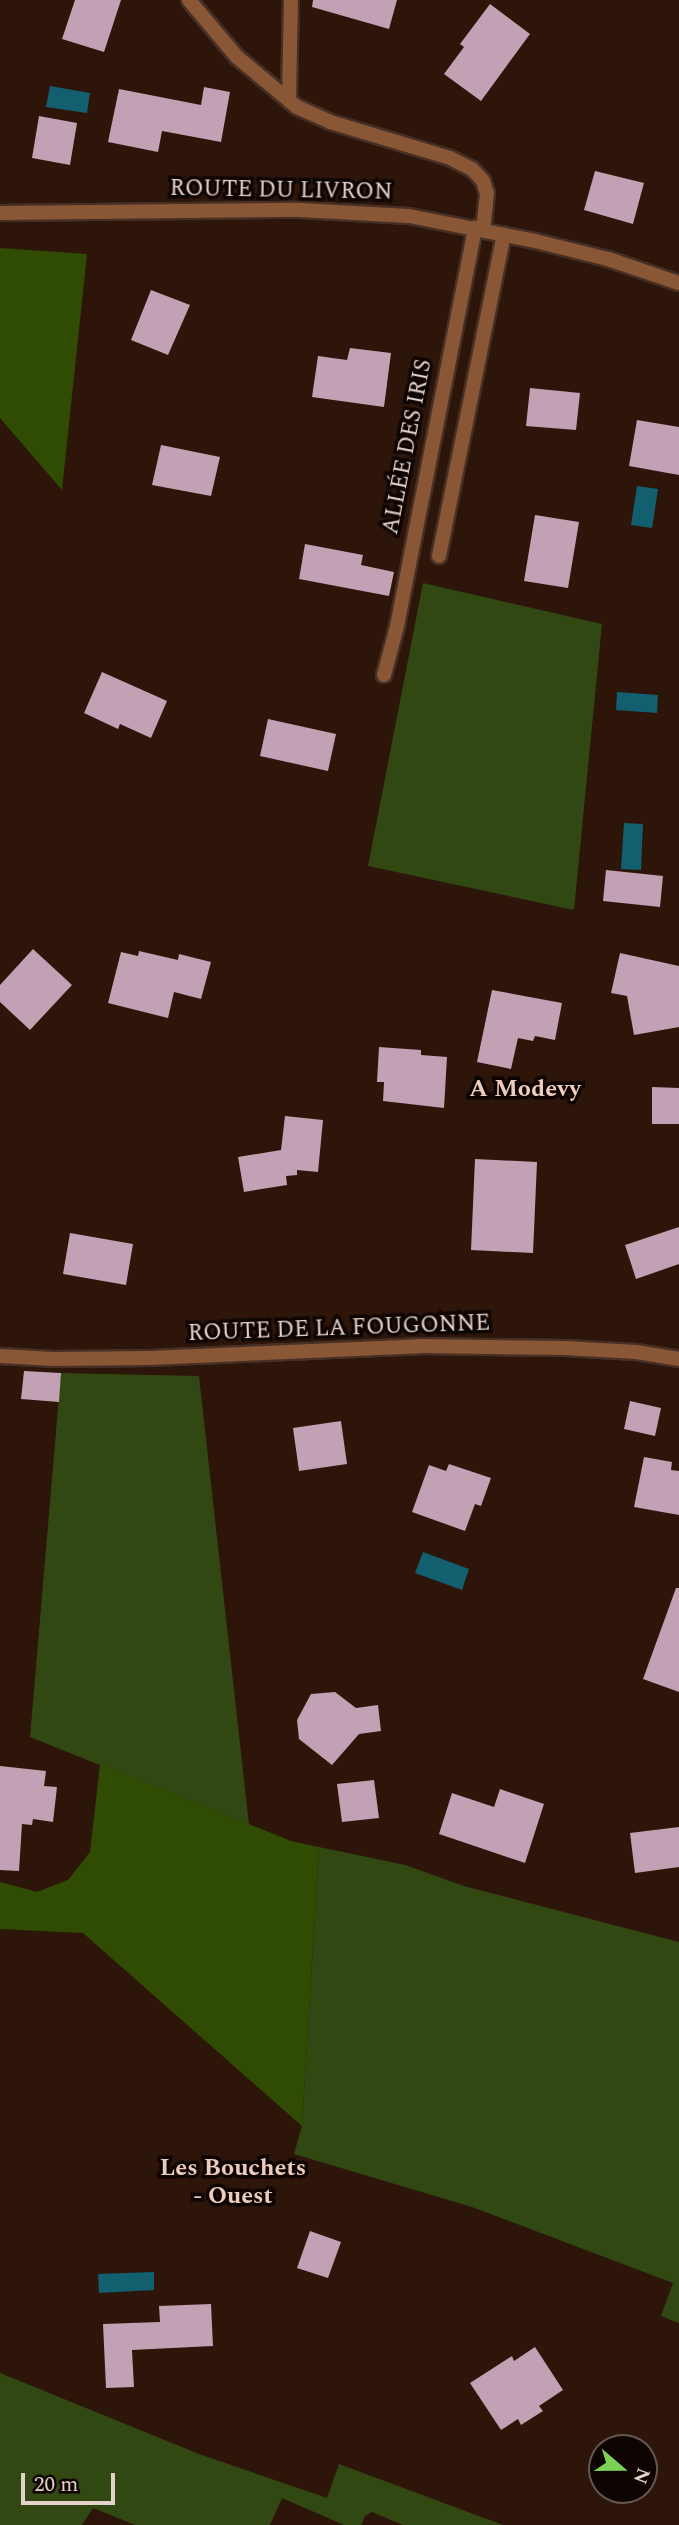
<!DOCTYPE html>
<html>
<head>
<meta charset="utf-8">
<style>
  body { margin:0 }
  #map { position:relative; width:679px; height:2525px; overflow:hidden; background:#2d150a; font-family:Spectral,serif }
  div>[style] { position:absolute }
  .green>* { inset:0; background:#314813 }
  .forest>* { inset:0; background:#304c03 }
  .water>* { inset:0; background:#115f6f }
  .building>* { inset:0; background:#c1a1b3 }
  .roads { filter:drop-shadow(2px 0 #462f25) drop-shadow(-2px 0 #462f25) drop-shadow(0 2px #462f25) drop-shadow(0 -2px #462f25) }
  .minor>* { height:14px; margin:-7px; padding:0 7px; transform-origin:7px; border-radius:7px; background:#8a5736 }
  .tertiary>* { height:14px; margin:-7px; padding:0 7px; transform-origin:7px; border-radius:7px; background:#8a5736 }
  span { translate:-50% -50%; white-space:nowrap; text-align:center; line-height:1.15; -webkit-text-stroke:7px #0e0502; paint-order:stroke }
  .street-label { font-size:23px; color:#e3d1ca }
  .neighbourhood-label { font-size:24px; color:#eeccbd; font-weight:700 }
  .north { position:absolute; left:588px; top:2434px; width:70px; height:70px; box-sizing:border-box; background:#0e0502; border:2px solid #635752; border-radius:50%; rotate:110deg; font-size:19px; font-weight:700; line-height:28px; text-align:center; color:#e3d1ca }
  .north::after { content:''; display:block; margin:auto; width:24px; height:32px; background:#7cd155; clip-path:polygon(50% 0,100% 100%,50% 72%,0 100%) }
  .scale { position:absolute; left:21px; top:2473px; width:94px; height:32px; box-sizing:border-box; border:4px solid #e3d1ca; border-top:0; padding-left:9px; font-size:21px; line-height:24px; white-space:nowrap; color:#e3d1ca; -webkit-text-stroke:5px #0e0502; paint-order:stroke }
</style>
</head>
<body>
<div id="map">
  <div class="green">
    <i style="clip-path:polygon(423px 583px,602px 624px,574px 910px,368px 866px)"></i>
    <i style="clip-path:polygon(61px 1373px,199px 1376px,249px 1825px,30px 1737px)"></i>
    <i style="clip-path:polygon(319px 1847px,405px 1865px,464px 1886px,679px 1942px,679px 2323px,661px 2316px,673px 2283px,472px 2207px,294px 2154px,302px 2126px)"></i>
    <i style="clip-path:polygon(0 2373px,199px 2454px,327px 2498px,339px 2464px,503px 2525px,403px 2525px,372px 2512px,365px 2516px,361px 2525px,344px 2525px,282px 2498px,270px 2525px,135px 2525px,93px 2508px,82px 2525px,0 2525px)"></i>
  </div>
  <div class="forest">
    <i style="clip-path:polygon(0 248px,87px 254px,62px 490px,0 418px)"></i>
    <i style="clip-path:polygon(100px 1764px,291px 1841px,319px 1847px,302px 2126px,83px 1933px,0 1929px,0 1882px,37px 1892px,68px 1880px,90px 1852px)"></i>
  </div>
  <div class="water">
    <i style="clip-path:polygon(50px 86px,90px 93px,87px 113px,46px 107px)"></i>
    <i style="clip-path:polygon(637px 486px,658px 489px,652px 528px,631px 525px)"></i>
    <i style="clip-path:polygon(617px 692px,658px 695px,657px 713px,616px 710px)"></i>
    <i style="clip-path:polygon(624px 823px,643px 824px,641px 870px,621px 869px)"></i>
    <i style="clip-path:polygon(423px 1552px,469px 1569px,462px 1590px,415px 1573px)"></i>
    <i style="clip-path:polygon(154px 2272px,154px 2290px,99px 2293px,98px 2274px)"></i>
  </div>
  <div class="building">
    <i style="clip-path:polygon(75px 0,121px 0,104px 52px,62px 39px)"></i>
    <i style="clip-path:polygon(313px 0,397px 0,389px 29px,312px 7px)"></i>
    <i style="clip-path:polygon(490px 4px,530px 34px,481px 101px,444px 74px,464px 47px,460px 44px)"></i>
    <i style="clip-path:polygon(204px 87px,230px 92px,221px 142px,162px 131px,158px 152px,108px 142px,119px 89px,201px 105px)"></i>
    <i style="clip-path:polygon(39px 116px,77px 123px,70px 165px,32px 158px)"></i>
    <i style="clip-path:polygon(595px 171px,644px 183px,633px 224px,584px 210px)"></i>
    <i style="clip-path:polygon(151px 290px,190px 305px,168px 355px,131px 340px)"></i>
    <i style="clip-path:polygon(350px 348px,391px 353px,384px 407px,312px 397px,318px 356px,347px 360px)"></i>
    <i style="clip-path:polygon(530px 388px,580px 393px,576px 430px,526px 426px)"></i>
    <i style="clip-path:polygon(637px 420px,679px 427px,679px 475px,629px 466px)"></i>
    <i style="clip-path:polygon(161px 445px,220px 457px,211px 496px,152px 485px)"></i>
    <i style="clip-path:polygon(535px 515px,579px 522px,568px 588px,524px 581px)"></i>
    <i style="clip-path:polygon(305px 544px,363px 555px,361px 565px,394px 572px,389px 596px,299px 579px)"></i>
    <i style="clip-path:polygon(102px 672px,167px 701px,151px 738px,120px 724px,118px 729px,84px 713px)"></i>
    <i style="clip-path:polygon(268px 719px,336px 734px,328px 771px,260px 756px)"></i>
    <i style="clip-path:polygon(606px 870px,663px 876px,660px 907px,603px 901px)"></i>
    <i style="clip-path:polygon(33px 949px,72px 985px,30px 1030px,0 1002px,0 985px)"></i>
    <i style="clip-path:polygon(139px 951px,178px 960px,179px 954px,211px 962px,201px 999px,174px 992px,168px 1018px,108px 1003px,121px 952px,138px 956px)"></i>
    <i style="clip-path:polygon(620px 953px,679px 966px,679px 1027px,634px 1035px,627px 996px,611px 993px)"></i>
    <i style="clip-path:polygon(492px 990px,562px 1003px,555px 1040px,535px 1036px,533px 1041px,518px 1038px,511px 1069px,477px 1062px)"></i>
    <i style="clip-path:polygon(379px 1047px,421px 1050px,421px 1055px,447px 1057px,444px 1108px,383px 1101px,384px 1082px,377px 1082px)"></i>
    <i style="clip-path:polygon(652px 1087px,679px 1088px,679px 1124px,652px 1124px)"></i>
    <i style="clip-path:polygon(285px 1116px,323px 1120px,318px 1172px,297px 1170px,297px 1175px,286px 1176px,287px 1185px,244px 1192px,238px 1157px,281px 1150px)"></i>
    <i style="clip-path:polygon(475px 1159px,537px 1162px,533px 1253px,471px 1250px)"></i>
    <i style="clip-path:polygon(679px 1227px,679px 1264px,636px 1279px,625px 1245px)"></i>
    <i style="clip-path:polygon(70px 1233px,133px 1244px,126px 1285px,63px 1274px)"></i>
    <i style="clip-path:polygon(24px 1371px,61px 1373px,59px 1402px,21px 1399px)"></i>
    <i style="clip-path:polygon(630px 1401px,661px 1408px,655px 1436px,624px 1429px)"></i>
    <i style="clip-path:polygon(341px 1421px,347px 1464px,299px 1471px,293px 1428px)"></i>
    <i style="clip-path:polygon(644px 1457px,672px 1462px,671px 1470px,679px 1471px,679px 1515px,634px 1507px)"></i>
    <i style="clip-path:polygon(449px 1464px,491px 1478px,481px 1506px,475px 1504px,465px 1531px,412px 1512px,429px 1465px,446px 1471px)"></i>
    <i style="clip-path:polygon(676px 1588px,679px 1588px,679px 1692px,643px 1679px)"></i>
    <i style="clip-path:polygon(335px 1692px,356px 1708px,378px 1705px,381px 1731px,359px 1734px,332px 1765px,299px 1739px,297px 1720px,311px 1694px)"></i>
    <i style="clip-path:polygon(0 1766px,46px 1771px,44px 1786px,57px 1787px,53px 1822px,33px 1819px,32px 1825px,22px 1824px,19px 1871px,0 1870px)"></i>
    <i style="clip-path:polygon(374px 1780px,379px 1818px,342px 1822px,337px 1784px)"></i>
    <i style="clip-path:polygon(500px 1789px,544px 1804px,525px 1863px,439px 1834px,452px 1793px,494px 1807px)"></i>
    <i style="clip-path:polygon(679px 1827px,679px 1867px,635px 1873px,630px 1833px)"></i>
    <i style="clip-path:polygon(310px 2231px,341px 2242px,328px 2278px,297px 2268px)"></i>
    <i style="clip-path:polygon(211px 2304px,213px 2346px,132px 2350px,134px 2387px,106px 2388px,103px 2324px,160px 2322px,159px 2306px)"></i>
    <i style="clip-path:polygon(535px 2347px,563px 2390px,539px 2406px,543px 2411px,521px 2425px,518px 2419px,501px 2430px,470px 2383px,512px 2356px,514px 2361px)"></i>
  </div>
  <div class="roads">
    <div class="minor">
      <i style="left:189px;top:0;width:75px;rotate:49.9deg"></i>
      <i style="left:237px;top:57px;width:78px;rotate:39.8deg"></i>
      <i style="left:297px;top:107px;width:36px;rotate:24deg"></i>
      <i style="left:330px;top:122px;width:125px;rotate:16.7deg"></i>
      <i style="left:450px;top:158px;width:25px;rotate:27deg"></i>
      <i style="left:472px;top:169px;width:16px;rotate:47deg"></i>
      <i style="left:483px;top:181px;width:13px;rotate:72deg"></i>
      <i style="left:487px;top:193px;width:36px;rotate:96deg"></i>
      <i style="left:289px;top:101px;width:101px;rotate:-88.9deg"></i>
      <i style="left:439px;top:556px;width:328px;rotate:-78.6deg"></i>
      <i style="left:384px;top:675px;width:51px;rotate:-75.1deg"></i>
      <i style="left:397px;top:626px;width:406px;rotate:-78.9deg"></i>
      <i style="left:0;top:1356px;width:54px;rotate:3.2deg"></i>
      <i style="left:54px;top:1359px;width:96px;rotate:-0.6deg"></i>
      <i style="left:150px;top:1358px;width:270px;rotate:-2.5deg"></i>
      <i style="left:420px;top:1346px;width:145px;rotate:0.8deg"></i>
      <i style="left:565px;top:1348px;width:71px;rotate:3.2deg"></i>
      <i style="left:636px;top:1352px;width:44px;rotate:9.2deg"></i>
    </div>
    <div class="tertiary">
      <i style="left:0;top:213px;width:300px;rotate:-0.6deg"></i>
      <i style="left:300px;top:210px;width:109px;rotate:3.2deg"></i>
      <i style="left:409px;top:216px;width:128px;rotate:11.2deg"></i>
      <i style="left:535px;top:241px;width:75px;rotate:13.9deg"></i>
      <i style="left:608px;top:259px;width:75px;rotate:18.7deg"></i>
    </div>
  </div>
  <div class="street-label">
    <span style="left:281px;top:191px;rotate:1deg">ROUTE DU LIVRON</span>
    <span style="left:408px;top:447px;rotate:-79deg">ALLÉE DES IRIS</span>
    <span style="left:339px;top:1329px;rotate:-2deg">ROUTE DE LA FOUGONNE</span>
  </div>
  <div class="neighbourhood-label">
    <span style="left:525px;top:1090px">A Modevy</span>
    <span style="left:233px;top:2183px">Les Bouchets<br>- Ouest</span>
  </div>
  <div class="north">N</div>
  <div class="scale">20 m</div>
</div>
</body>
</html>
